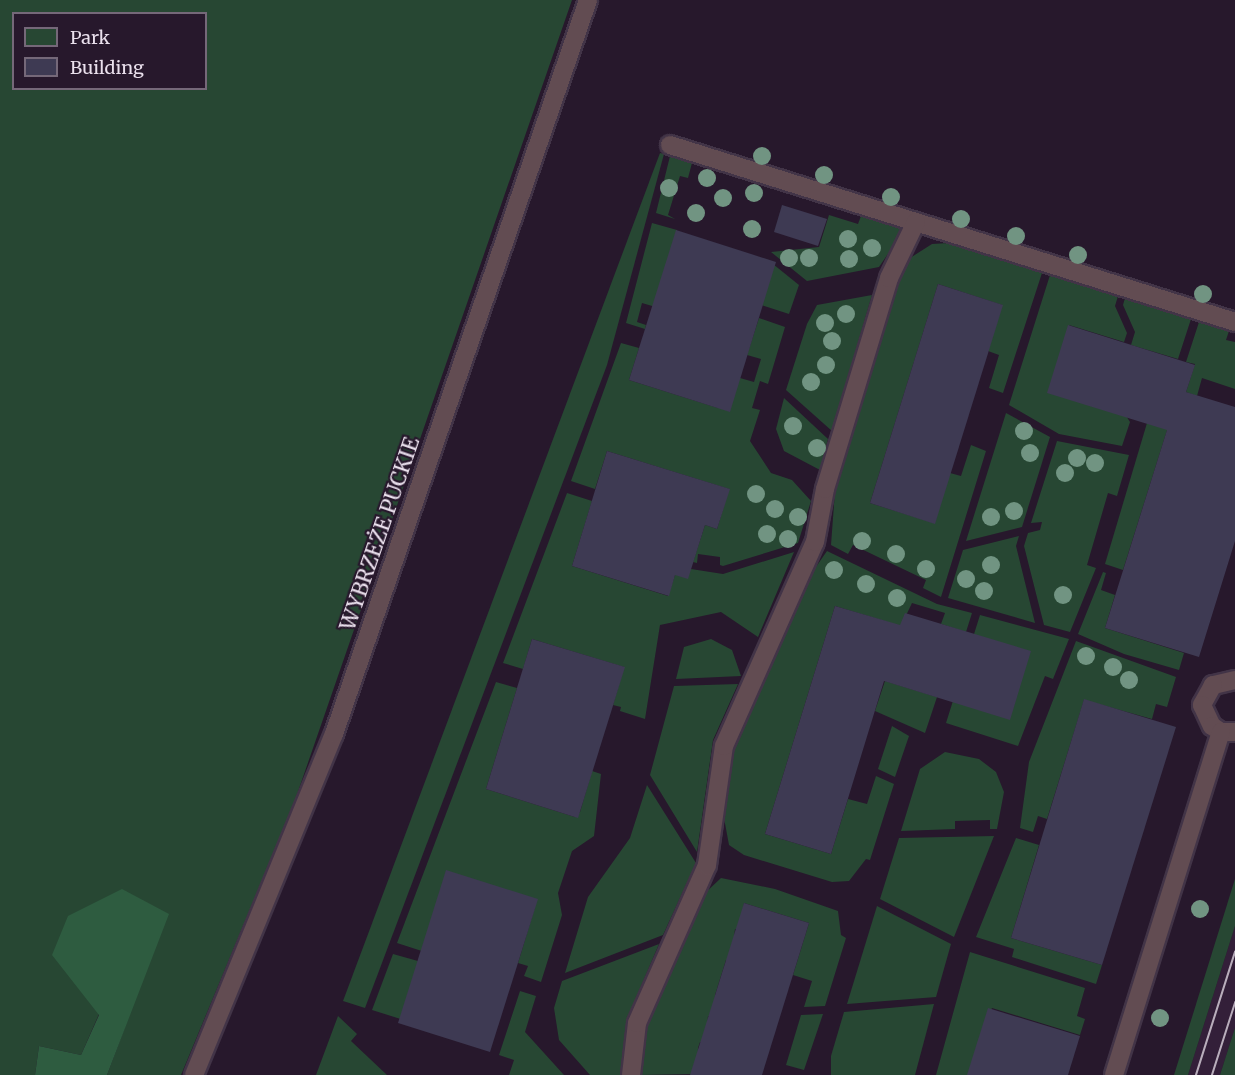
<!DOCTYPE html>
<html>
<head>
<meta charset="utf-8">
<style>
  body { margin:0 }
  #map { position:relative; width:1235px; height:1075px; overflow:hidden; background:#27182c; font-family:Merriweather,serif }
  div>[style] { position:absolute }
  .built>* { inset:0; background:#331f39 }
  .green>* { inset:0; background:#274733 }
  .forest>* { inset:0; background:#2e5c40 }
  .building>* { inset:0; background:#3e3a53 }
  .roads { filter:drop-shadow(2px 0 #423447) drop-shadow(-2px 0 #423447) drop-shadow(0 2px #423447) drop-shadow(0 -2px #423447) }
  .lane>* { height:18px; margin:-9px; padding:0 9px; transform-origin:9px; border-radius:9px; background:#624c52 }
  .tram>* { height:1.5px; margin:-0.75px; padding:0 0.75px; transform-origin:0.75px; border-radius:0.75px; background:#b9aebc }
  .trees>* { width:18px; height:18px; margin:-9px; border-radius:50%; background:#719482 }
  span { translate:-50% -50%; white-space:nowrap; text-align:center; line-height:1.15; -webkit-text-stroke:4.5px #27182c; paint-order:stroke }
  .street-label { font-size:21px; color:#eae0ed }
  .legend { position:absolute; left:12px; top:12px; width:195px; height:78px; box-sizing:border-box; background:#27182c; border:2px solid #756879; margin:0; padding:8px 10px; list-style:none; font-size:18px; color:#eae0ed }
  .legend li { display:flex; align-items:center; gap:12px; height:30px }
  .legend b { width:30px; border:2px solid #756879 }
</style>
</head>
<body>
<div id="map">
  <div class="built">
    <i style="clip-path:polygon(1235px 926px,1235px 1028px,1220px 1075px,1188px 1075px)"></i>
  </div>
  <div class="green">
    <i style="clip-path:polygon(evenodd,0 0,572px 0,293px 806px,181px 1075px,107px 1075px,125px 1027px,99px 1014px,81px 1055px,39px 1046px,35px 1075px,0 1075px,0 0,14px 14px,206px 14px,206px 88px,14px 88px,14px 14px)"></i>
    <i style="clip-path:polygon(660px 153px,664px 154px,607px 365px,365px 1008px,343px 1001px)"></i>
    <i style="clip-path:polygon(670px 156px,692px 163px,688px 178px,680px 176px,668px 215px,675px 219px,656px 213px)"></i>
    <i style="clip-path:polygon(829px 215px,858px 224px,861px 216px,905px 229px,879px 267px,807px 281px,771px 252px,819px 247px)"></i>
    <i style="clip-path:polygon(652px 223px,677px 230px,659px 308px,642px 303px,637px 322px,646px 325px,645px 329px,626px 323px)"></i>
    <i style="clip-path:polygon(949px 243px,1042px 273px,1003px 393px,989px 388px,999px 355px,988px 351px,1002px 305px,938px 284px,921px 339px,870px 503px,934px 523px,950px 473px,961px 476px,971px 445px,986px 451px,941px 597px,923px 588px,926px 580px,853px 545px,848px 554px,831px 545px,835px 491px,899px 281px,910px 258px,932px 244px)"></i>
    <i style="clip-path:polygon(768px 260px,799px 285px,789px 314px,755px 303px)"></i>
    <i style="clip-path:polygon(1050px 275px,1118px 296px,1115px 306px,1127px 333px,1124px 342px,1069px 325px,1130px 422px,1122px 446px,1059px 434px,1009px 405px)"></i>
    <i style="clip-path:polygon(872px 295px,832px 431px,786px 390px,807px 324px,817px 305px)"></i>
    <i style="clip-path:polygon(1125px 298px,1191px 319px,1178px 359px,1131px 345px,1135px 332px,1123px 305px)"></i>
    <i style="clip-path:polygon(759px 318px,785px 327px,768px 384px,760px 381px,752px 408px,760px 410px,750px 441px,771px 473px,792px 480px,811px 501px,798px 543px,723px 566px,720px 565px,720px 557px,698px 554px,697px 563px,693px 562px,705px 525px,717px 529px,729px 489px,607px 451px,595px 489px,571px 481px,621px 343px,639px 348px,629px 380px,718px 408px,740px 378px,754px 382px,761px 359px,747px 355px)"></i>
    <i style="clip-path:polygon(1199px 322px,1229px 331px,1226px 340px,1235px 342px,1235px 389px,1202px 378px,1197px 396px,1186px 392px,1195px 364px,1186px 362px)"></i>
    <i style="clip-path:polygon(784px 398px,828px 439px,820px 470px,784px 451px,776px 429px)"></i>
    <i style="clip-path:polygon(1006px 413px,1050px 437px,1022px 527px,966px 541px)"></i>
    <i style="clip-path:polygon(1147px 423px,1169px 424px,1123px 570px,1105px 564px)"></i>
    <i style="clip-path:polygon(1057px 441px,1129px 455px,1117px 496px,1108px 493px,1087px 565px,1096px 568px,1070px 632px,1044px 625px,1024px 546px,1028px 533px,1040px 530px,1042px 522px,1031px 523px)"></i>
    <i style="clip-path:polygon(567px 493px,592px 501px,572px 566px,668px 596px,675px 575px,691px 569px,723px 574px,794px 552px,758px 637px,721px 612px,660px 625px,645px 719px,620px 711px,621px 707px,613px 705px,624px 667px,532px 639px,523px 669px,503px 663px)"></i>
    <i style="clip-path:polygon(1019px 536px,1016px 546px,1035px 623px,948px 598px,963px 550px)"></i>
    <i style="clip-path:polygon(827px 551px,937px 604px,972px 613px,966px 632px,941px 624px,945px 613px,912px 603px,901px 626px,835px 606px,765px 834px,831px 854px,848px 799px,867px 804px,876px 776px,894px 784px,870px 860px,866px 859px,849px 881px,832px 882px,744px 855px,729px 845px,724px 818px,733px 746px,804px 584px)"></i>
    <i style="clip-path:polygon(1103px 572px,1106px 573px,1101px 590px,1115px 595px,1105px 628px,1184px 653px,1179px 670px,1124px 654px,1078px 634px)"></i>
    <i style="clip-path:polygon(980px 615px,1069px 639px,1053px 679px,1045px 676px,1018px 746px,946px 723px)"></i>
    <i style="clip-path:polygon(711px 639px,732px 650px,741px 676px,676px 679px,684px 647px)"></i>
    <i style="clip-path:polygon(1076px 641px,1176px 677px,1167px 707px,1156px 704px,1152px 719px,1084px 700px,1047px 819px,1038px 816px,1033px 832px,1020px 828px,1029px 762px)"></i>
    <i style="clip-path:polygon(885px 681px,937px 697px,925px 733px,875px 711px)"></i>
    <i style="clip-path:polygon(496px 682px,517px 688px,486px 789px,575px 817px,580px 812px,592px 771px,601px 774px,594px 836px,572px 851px,558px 893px,562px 915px,541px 982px,524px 976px,528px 966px,518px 963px,535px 907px,428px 953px,397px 943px)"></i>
    <i style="clip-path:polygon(738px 684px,713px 740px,697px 852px,650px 775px,674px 686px)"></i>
    <i style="clip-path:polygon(892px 726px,909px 736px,895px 777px,878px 769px)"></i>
    <i style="clip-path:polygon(945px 752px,979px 759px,996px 772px,1004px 792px,997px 829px,990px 829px,990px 820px,955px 821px,955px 829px,901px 831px,920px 769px)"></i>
    <i style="clip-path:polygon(647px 785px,696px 863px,663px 935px,565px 973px,588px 897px,630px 838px)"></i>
    <i style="clip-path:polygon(994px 836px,954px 937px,880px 899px,899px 838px)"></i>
    <i style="clip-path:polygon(1016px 838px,1039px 845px,1011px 938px,1102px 965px,1096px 984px,1012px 957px,1014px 949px,976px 937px)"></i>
    <i style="clip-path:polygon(721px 878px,775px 889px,838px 911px,841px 935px,846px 938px,825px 1006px,804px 1007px,812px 981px,793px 975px,809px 923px,744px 903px,741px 931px,735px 929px,731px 961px,726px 960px,715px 995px,714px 1017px,708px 1016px,706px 1043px,700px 1042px,698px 1048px,697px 1074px,640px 1075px,646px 1022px,704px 894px)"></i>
    <i style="clip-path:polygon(1235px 879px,1235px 926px,1188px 1075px,1174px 1075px)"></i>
    <i style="clip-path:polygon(877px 906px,951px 944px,936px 997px,847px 1004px)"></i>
    <i style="clip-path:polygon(659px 944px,627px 1019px,621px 1075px,590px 1075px,559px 1040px,554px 1008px,562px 981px)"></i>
    <i style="clip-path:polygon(970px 952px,1085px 988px,1077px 1016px,1085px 1019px,1080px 1035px,992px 1008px,971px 1075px,936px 1075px)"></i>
    <i style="clip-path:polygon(393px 954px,425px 963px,407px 1021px,372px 1010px)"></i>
    <i style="clip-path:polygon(520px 991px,536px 996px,525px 1032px,564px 1075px,509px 1075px,514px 1060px,499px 1055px)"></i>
    <i style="clip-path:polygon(934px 1004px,915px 1075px,831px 1075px,831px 1056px,844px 1012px)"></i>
    <i style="clip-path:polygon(823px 1014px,804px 1070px,786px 1065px,801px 1015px)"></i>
    <i style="clip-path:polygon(338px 1016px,357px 1034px,351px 1041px,387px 1075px,316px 1075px)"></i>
    <i style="clip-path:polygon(1235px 1028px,1235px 1075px,1220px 1075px,1233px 1034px)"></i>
  </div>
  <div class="forest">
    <i style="clip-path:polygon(122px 889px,169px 914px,107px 1075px,35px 1075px,39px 1046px,81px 1055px,99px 1015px,52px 955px,68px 916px)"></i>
  </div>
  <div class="building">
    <i style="clip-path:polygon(782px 205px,827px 219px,818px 246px,774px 232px)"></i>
    <i style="clip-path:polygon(676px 230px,776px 262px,730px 412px,629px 380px)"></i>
    <i style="clip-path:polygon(938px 284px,1003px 305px,935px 524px,870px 503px)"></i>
    <i style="clip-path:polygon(1068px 325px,1195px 365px,1186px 392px,1235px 407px,1235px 541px,1199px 657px,1105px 628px,1167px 430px,1047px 393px)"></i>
    <i style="clip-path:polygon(607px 451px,730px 489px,717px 529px,705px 525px,688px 579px,675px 575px,669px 596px,572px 566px)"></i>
    <i style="clip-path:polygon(835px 606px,900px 625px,905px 613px,1031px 651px,1010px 720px,884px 681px,831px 854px,765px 834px)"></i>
    <i style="clip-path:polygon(532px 639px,625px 667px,578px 818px,486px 789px)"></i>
    <i style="clip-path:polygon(1084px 699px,1176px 727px,1102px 965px,1011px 938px)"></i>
    <i style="clip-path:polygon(446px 870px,538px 899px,490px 1052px,398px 1023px)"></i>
    <i style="clip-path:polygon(744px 903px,809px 923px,762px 1075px,690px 1075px)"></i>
    <i style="clip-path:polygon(988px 1008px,1080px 1036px,1068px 1075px,967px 1075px)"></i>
  </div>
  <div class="roads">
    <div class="lane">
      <i style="left:670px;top:145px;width:592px;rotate:17.39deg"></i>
      <i style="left:1235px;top:680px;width:23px;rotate:167deg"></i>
      <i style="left:1213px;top:685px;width:23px;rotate:119deg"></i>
      <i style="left:1202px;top:705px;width:23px;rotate:65deg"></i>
      <i style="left:1212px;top:726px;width:11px;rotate:34deg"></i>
      <i style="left:1221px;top:732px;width:14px"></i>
      <i style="left:194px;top:1075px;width:369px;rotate:-67.7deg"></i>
      <i style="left:334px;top:734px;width:777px;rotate:-70.91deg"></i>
      <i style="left:631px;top:1075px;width:52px;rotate:-83.4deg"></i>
      <i style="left:637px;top:1023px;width:173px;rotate:-66.1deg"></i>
      <i style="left:707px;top:865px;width:120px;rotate:-81.9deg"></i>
      <i style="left:724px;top:746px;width:223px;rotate:-66deg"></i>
      <i style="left:815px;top:542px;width:54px;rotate:-79.3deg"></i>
      <i style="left:825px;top:489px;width:220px;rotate:-73.1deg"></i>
      <i style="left:889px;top:278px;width:62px;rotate:-64.3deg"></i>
      <i style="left:1114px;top:1075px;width:359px;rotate:-72.7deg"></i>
    </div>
  </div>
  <div class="tram">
    <i style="left:1196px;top:1075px;width:129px;rotate:-72.4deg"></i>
    <i style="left:1212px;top:1075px;width:76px;rotate:-72.3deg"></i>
  </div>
  <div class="trees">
    <i style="left:762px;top:156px"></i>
    <i style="left:824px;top:175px"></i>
    <i style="left:707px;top:178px"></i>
    <i style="left:669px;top:188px"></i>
    <i style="left:754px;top:193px"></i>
    <i style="left:891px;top:197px"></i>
    <i style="left:723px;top:198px"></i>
    <i style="left:696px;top:213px"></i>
    <i style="left:961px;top:219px"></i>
    <i style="left:752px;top:229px"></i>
    <i style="left:1016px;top:236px"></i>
    <i style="left:848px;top:239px"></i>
    <i style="left:872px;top:248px"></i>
    <i style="left:1078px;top:255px"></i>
    <i style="left:789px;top:258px"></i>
    <i style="left:809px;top:258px"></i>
    <i style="left:849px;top:259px"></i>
    <i style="left:1203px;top:294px"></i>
    <i style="left:846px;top:314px"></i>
    <i style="left:825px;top:323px"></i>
    <i style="left:832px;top:341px"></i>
    <i style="left:826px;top:365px"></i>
    <i style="left:811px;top:382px"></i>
    <i style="left:793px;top:426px"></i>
    <i style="left:1024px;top:431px"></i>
    <i style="left:817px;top:448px"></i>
    <i style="left:1030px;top:453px"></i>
    <i style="left:1077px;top:458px"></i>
    <i style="left:1095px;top:463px"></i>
    <i style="left:1065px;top:473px"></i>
    <i style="left:756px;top:494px"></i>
    <i style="left:775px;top:509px"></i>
    <i style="left:1014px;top:511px"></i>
    <i style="left:798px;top:517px"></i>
    <i style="left:991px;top:517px"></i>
    <i style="left:767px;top:534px"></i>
    <i style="left:788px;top:539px"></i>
    <i style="left:862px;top:541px"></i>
    <i style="left:896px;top:554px"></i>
    <i style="left:991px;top:565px"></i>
    <i style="left:926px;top:569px"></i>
    <i style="left:834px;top:570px"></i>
    <i style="left:966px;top:579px"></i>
    <i style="left:866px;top:584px"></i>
    <i style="left:984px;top:591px"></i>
    <i style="left:1063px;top:595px"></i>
    <i style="left:897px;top:598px"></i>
    <i style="left:1086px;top:656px"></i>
    <i style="left:1113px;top:667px"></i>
    <i style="left:1129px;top:680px"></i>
    <i style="left:1200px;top:909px"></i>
    <i style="left:1160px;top:1018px"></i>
  </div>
  <div class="street-label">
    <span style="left:380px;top:534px;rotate:-71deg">WYBRZEŻE PUCKIE</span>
  </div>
  <ul class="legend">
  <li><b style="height:16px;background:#274733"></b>Park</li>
  <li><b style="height:16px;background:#3e3a53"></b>Building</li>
  </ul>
</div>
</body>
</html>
